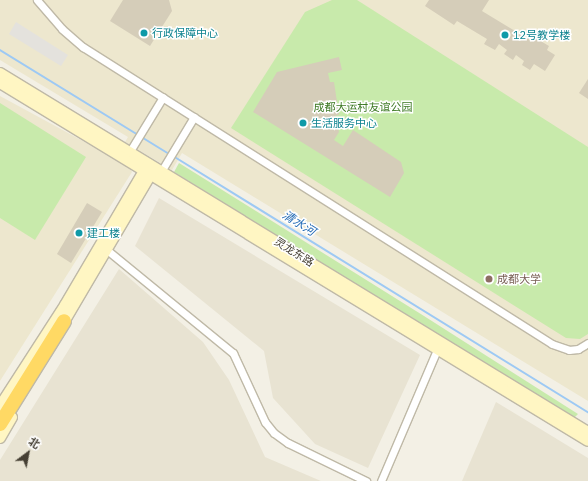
<!DOCTYPE html>
<html>
<head>
<meta charset="utf-8">
<style>
  body { margin:0 }
  #map { position:relative; width:588px; height:481px; overflow:hidden; background:#f3f0e5; font-family:"IBM Plex Sans","Noto Sans SC",sans-serif }
  div>[style] { position:absolute }
  .residential>* { inset:0; background:#e8e3d2 }
  .education>* { inset:0; background:#ede7ce }
  .green>* { inset:0; background:#c8eaab }
  .parking>* { inset:0; background:#e4e2dd }
  .stream>* { height:2px; margin:-1px; padding:0 1px; transform-origin:1px; border-radius:1px; background:#9dc9f4 }
  .building>* { inset:0; background:#d5cdb9 }
  .roads { filter:drop-shadow(1px 0 #bfb9a7) drop-shadow(-1px 0 #bfb9a7) drop-shadow(0 1px #bfb9a7) drop-shadow(0 -1px #bfb9a7) }
  .street>* { height:7px; margin:-3.5px; padding:0 3.5px; transform-origin:3.5px; border-radius:3.5px; background:#fff }
  .secondary>* { height:10px; margin:-5px; padding:0 5px; transform-origin:5px; border-radius:5px; background:#fff6c3 }
  .highway>* { height:14px; margin:-7px; padding:0 7px; transform-origin:7px; border-radius:7px; background:#ffd964 }
  .dots>* { width:11px; height:11px; translate:-50% -50%; box-sizing:border-box; border:2px solid #fff; border-radius:50% }
  span { translate:-50% -50%; white-space:nowrap; text-align:center; line-height:1.15; -webkit-text-stroke:3px #fff; paint-order:stroke }
  .culture-label { font-size:11px; color:#0d838f }
  .left { translate:0 -50%; text-align:left }
  .park-label { font-size:11px; color:#3e7a24 }
  .street-label { font-size:11px; color:#464034 }
  .education-label { font-size:11px; color:#785e54 }
  .water-label { font-size:12px; color:#286eb7; font-style:italic }
  .north { position:absolute; left:8px; top:433px; width:40px; height:40px; -webkit-text-stroke:3px #fff; paint-order:stroke; rotate:32deg; font-size:11px; font-weight:700; line-height:16px; text-align:center; color:#464034 }
  .north::after { content:''; display:block; margin:auto; width:14px; height:18px; background:#464034; clip-path:polygon(50% 0,100% 100%,50% 72%,0 100%) }
</style>
</head>
<body>
<div id="map">
  <div class="residential">
    <i style="clip-path:polygon(159px 198px,420px 355px,368px 468px,315px 444px,273px 398px,264px 351px,135px 246px)"></i>
    <i style="clip-path:polygon(119px 269px,203px 342px,229px 380px,265px 457px,321px 481px,0 481px,0 460px)"></i>
    <i style="clip-path:polygon(496px 402px,588px 458px,588px 481px,462px 481px)"></i>
  </div>
  <div class="education">
    <i style="clip-path:polygon(0 0,588px 0,588px 401px,182px 153px,172px 170px,125px 142px,128px 137px,0 60px)"></i>
    <i style="clip-path:polygon(0 96px,129px 166px,132px 172px,0 381px)"></i>
  </div>
  <div class="green">
    <i style="clip-path:polygon(332px 0,357px 0,588px 147px,588px 334px,580px 339px,566px 338px,231px 128px,305px 12px)"></i>
    <i style="clip-path:polygon(0 103px,86px 157px,35px 240px,0 218px)"></i>
    <i style="clip-path:polygon(179px 163px,424px 316px,578px 414px,574px 418px,552px 406px,174px 172px)"></i>
  </div>
  <div class="parking">
    <i style="clip-path:polygon(16px 22px,68px 55px,61px 66px,9px 34px)"></i>
  </div>
  <div class="stream">
    <i style="left:0;top:50px;width:198px;rotate:31.6deg"></i>
    <i style="left:173px;top:156px;width:488px;rotate:31.7deg"></i>
  </div>
  <div class="building">
    <i style="clip-path:polygon(123px 0,169px 0,172px 11px,150px 46px,110px 21px)"></i>
    <i style="clip-path:polygon(429px 0,489px 0,482px 11px,520px 34px,522px 30px,549px 46px,547px 50px,555px 55px,545px 71px,534px 64px,530px 70px,522px 65px,524px 61px,516px 55px,513px 60px,504px 54px,507px 50px,499px 44px,495px 50px,484px 44px,487px 39px,457px 21px,454px 25px,425px 6px)"></i>
    <i style="clip-path:polygon(339px 57px,342px 70px,328px 73px,330px 82px,334px 82px,339px 115px,335px 116px,339px 132px,334px 140px,343px 146px,353px 130px,401px 162px,404px 173px,390px 197px,253px 112px,277px 72px)"></i>
    <i style="clip-path:polygon(588px 79px,588px 99px,579px 93px)"></i>
    <i style="clip-path:polygon(87px 203px,102px 212px,71px 263px,57px 254px)"></i>
  </div>
  <div class="roads">
    <div class="street">
      <i style="left:37px;top:0;width:38px;rotate:49deg"></i>
      <i style="left:62px;top:29px;width:28px;rotate:41deg"></i>
      <i style="left:83px;top:47px;width:555px;rotate:32.34deg"></i>
      <i style="left:552px;top:344px;width:18px;rotate:19deg"></i>
      <i style="left:569px;top:350px;width:9px;rotate:-6deg"></i>
      <i style="left:578px;top:349px;width:12px;rotate:-31deg"></i>
      <i style="left:130px;top:151px;width:63px;rotate:-58.6deg"></i>
      <i style="left:162px;top:170px;width:62px;rotate:-58.9deg"></i>
      <i style="left:107px;top:250px;width:163px;rotate:39.3deg"></i>
      <i style="left:233px;top:353px;width:76px;rotate:65.1deg"></i>
      <i style="left:265px;top:422px;width:14px;rotate:51deg"></i>
      <i style="left:274px;top:433px;width:17px;rotate:36deg"></i>
      <i style="left:288px;top:443px;width:87px;rotate:26deg"></i>
      <i style="left:381px;top:481px;width:148px;rotate:-66.9deg"></i>
    </div>
    <div class="secondary">
      <i style="left:0;top:73px;width:689px;rotate:31.41deg"></i>
      <i style="left:0;top:83px;width:688px;rotate:31.33deg"></i>
      <i style="left:61px;top:327px;width:183px;rotate:-59.5deg"></i>
      <i style="left:0;top:406px;width:120px;rotate:-57.2deg"></i>
      <i style="left:65px;top:305px;width:164px;rotate:-59.5deg"></i>
      <i style="left:0;top:438px;width:24px;rotate:-60deg"></i>
    </div>
    <div class="highway">
      <i style="left:0;top:424px;width:121px;rotate:-58.1deg"></i>
    </div>
  </div>
  <div class="dots">
    <i style="left:144px;top:33px;background:#0f9aa8"></i>
    <i style="left:505px;top:35px;background:#0f9aa8"></i>
    <i style="left:303px;top:123px;background:#0f9aa8"></i>
    <i style="left:79px;top:233px;background:#0f9aa8"></i>
    <i style="left:489px;top:279px;background:#8d6e63"></i>
  </div>
  <div class="culture-label">
    <span class="left" style="left:152px;top:33px">行政保障中心</span>
    <span class="left" style="left:513px;top:35px">12号教学楼</span>
    <span class="left" style="left:311px;top:123px">生活服务中心</span>
    <span class="left" style="left:87px;top:233px">建工楼</span>
  </div>
  <div class="park-label">
    <span style="left:363px;top:107px">成都大运村友谊公园</span>
  </div>
  <div class="street-label">
    <span style="left:294px;top:252px;rotate:32deg">灵龙东路</span>
  </div>
  <div class="education-label">
    <span class="left" style="left:497px;top:279px">成都大学</span>
  </div>
  <div class="water-label">
    <span style="left:299px;top:223px;rotate:32deg">清水河</span>
  </div>
  <div class="north">北</div>
</div>
</body>
</html>
